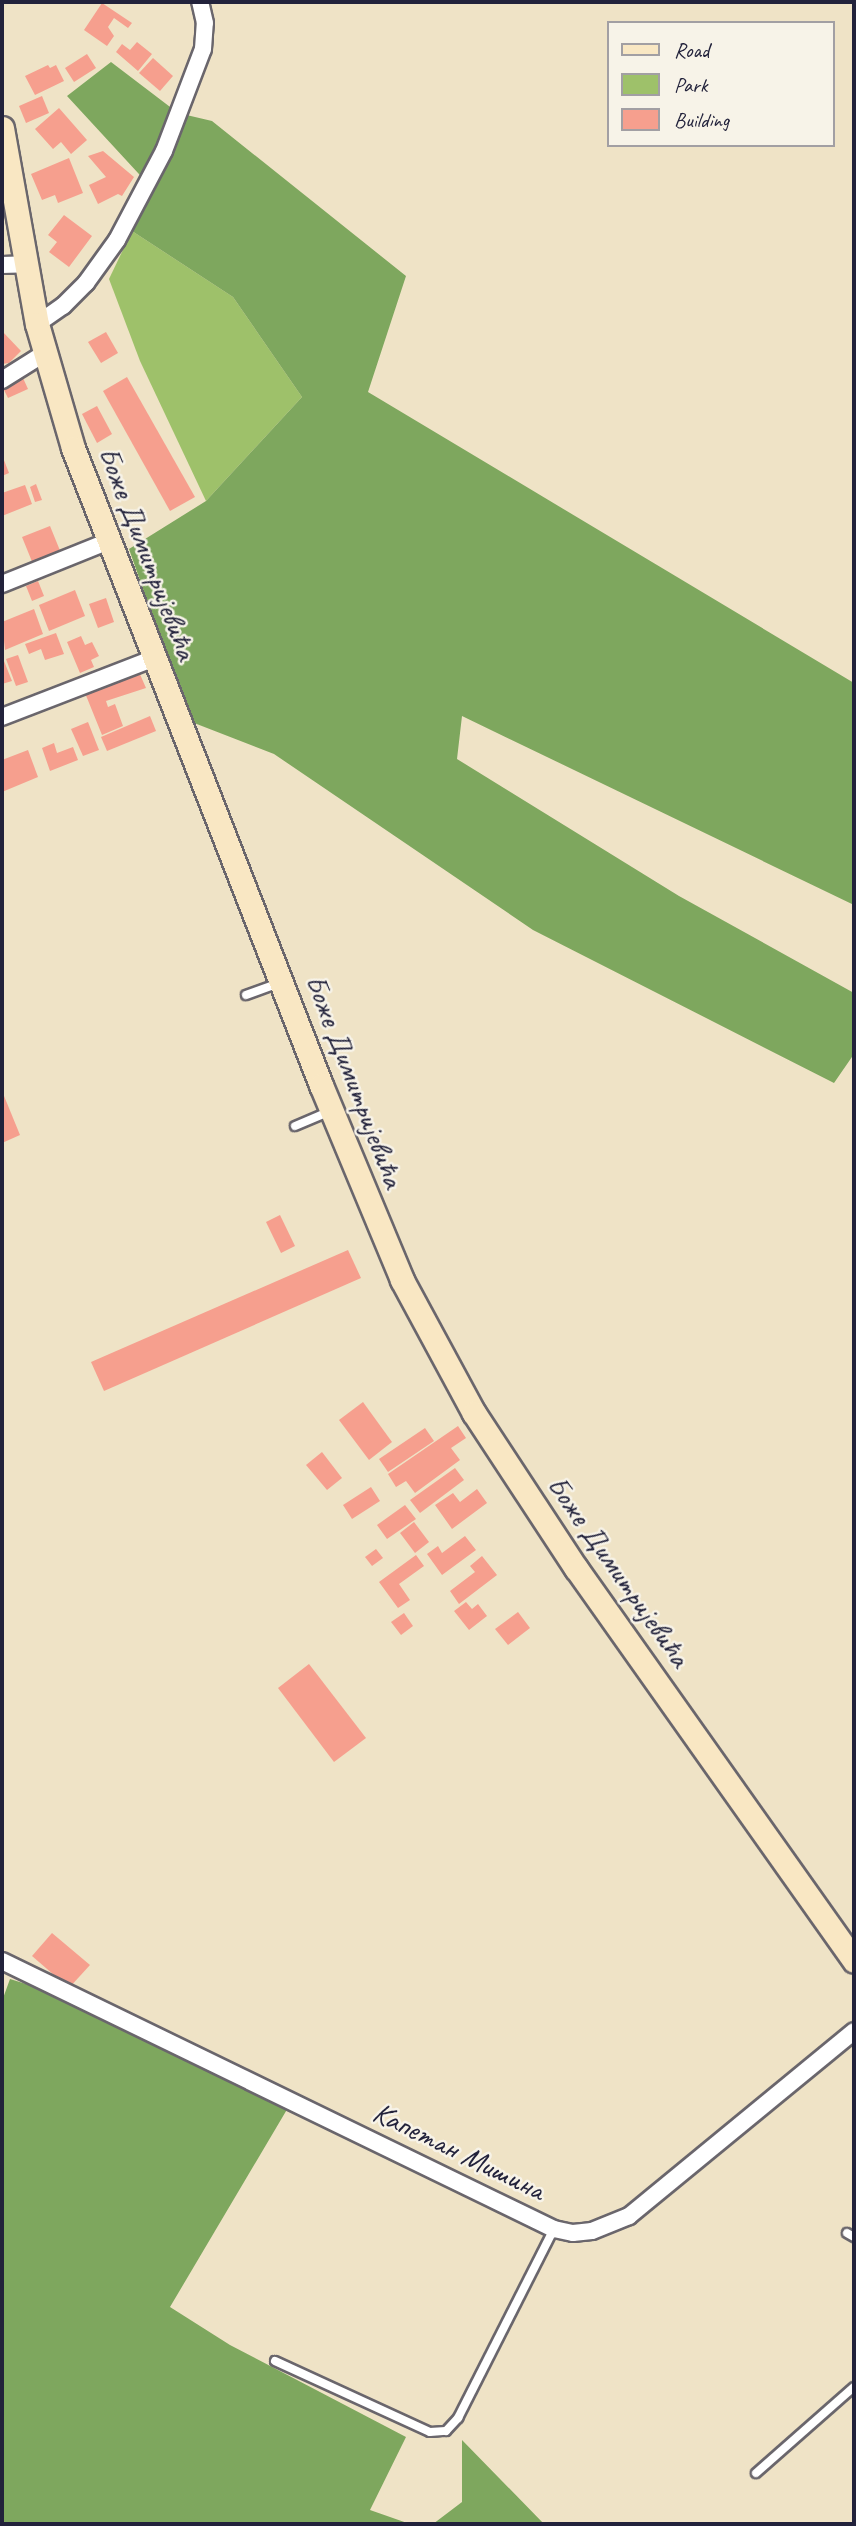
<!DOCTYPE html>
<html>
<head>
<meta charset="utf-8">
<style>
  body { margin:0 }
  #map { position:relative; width:856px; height:2526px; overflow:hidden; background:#efe3c6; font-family:Caveat,sans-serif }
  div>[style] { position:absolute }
  .green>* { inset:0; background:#9ec16a }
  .forest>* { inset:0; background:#7ea75e }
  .building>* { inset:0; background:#f69f8e }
  .roads { filter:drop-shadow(2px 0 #6a666c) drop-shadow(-2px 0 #6a666c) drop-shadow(0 2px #6a666c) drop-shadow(0 -2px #6a666c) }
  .lane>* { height:8px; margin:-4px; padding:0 4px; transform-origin:4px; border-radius:4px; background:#fff }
  .street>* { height:16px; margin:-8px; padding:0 8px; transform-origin:8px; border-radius:8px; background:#fff }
  .secondary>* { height:23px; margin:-11.5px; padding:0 11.5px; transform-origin:11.5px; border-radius:11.5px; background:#f9e7c3 }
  span { translate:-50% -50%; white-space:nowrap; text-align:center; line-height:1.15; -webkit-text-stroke:5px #f7f3e8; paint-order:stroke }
  .street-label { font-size:30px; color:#22223b }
  .frame { position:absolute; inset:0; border:4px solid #22223b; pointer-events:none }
  .legend { position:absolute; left:607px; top:21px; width:228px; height:126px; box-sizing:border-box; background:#f7f3e8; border:2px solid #a29fa3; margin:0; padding:9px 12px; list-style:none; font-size:21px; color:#22223b }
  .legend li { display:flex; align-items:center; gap:14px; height:35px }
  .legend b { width:35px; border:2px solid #a29fa3 }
</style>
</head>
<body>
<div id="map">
  <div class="green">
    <i style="clip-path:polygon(132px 231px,233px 297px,302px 397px,206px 501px,140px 361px,109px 279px)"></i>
  </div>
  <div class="forest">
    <i style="clip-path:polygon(111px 62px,178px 113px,212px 121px,406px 276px,368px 392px,854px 683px,854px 905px,462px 716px,457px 759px,679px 896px,854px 993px,854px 1054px,834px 1083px,533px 930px,274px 754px,189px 721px,129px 549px,206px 501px,302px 397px,233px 297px,132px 231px,150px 186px,67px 96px)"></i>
    <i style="clip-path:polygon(10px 1979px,84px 2002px,292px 2101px,170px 2307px,230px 2345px,406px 2437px,370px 2510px,410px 2524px,2px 2524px,2px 2001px)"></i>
    <i style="clip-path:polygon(462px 2440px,544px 2524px,433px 2524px,462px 2502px)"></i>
  </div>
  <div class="building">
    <i style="clip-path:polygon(102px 3px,132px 23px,128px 28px,114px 18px,108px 27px,114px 36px,107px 46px,84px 30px)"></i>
    <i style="clip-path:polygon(137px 42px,152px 54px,138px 71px,116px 52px,122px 44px,130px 50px)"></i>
    <i style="clip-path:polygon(87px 54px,96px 68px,74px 82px,65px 68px)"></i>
    <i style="clip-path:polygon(153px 58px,173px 76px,160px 91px,139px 73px)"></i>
    <i style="clip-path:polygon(48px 65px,50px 68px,56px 65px,64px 81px,35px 95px,25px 76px)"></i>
    <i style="clip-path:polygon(42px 96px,49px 113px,26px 123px,19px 106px)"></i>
    <i style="clip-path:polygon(59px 108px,87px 140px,71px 154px,61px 142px,53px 149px,35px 129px)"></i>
    <i style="clip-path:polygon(103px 151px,134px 177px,122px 196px,118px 194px,98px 204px,89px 185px,106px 177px,88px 156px)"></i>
    <i style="clip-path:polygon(69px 158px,83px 193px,58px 203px,55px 195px,42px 200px,31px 174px)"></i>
    <i style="clip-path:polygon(64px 215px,92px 236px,69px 267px,49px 252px,57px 242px,48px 235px)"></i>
    <i style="clip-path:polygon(2px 331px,21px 351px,9px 363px,2px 364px)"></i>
    <i style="clip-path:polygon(106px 332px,118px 353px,101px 363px,88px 342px)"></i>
    <i style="clip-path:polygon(127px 377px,195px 497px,170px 511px,103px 391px)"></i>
    <i style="clip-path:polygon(23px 378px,28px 389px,8px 398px,3px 388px)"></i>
    <i style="clip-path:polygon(97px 406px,112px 434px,97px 443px,82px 414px)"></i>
    <i style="clip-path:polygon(2px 455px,9px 473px,2px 476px)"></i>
    <i style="clip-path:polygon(36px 484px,42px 500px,35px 502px,30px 487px)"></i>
    <i style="clip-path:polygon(25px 485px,32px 504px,2px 516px,2px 493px)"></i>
    <i style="clip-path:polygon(50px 526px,61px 553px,33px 564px,22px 537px)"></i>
    <i style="clip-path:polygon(38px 581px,44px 596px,32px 601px,26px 586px)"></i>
    <i style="clip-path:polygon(75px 590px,85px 616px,49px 631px,39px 605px)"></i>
    <i style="clip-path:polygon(106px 598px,114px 622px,98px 628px,89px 604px)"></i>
    <i style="clip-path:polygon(34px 609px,43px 634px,5px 650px,2px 622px)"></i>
    <i style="clip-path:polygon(56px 633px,64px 654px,45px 660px,41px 649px,29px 654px,25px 644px)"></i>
    <i style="clip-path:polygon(81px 636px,85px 645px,92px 642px,99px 656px,91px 660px,94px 667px,80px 673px,67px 642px)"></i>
    <i style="clip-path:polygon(18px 655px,28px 682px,16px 686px,6px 659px)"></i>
    <i style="clip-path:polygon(2px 656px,12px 681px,2px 684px)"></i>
    <i style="clip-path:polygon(139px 672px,146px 688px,106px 701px,108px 707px,115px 704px,123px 726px,102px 735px,85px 693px)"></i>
    <i style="clip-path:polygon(150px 716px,156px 731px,107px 751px,101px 737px)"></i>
    <i style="clip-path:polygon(88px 722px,99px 750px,83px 756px,71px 729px)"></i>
    <i style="clip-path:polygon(54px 743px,57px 753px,73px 747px,78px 760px,50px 771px,42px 748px)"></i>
    <i style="clip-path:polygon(28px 750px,38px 777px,2px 792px,2px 760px)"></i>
    <i style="clip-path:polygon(2px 1091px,20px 1135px,2px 1143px)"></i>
    <i style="clip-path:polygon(280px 1215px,295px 1246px,281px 1253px,266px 1222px)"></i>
    <i style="clip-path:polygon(348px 1250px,361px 1278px,104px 1391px,91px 1362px)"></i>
    <i style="clip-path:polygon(363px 1402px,392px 1442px,369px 1460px,339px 1420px)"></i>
    <i style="clip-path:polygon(458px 1426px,466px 1438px,451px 1448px,460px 1460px,415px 1493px,406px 1481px,396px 1487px,388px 1474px)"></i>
    <i style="clip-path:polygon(425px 1428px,434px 1441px,388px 1472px,379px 1459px)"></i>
    <i style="clip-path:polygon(322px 1452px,342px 1478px,327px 1490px,306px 1465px)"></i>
    <i style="clip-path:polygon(455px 1468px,464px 1480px,420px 1513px,410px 1500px)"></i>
    <i style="clip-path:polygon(371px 1487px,380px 1501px,352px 1519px,343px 1505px)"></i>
    <i style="clip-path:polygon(477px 1489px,487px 1503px,452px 1529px,435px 1505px,453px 1493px,460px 1502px)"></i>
    <i style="clip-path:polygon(405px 1505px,416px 1519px,387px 1539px,377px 1525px)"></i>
    <i style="clip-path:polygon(414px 1522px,429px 1542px,415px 1553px,400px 1533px)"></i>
    <i style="clip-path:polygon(465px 1536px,476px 1550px,442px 1575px,427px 1554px,438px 1546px,442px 1553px)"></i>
    <i style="clip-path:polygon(376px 1549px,383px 1558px,372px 1566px,365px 1557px)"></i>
    <i style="clip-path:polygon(416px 1555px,424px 1566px,399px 1584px,410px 1600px,398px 1608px,379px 1582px)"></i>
    <i style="clip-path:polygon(482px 1556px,497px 1575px,459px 1604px,450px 1591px,475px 1572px,470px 1566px)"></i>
    <i style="clip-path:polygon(466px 1602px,472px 1609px,478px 1604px,487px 1616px,469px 1630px,454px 1611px)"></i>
    <i style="clip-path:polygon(518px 1612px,530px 1628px,508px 1645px,495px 1629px)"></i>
    <i style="clip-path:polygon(404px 1613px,413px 1626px,401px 1635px,391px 1622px)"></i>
    <i style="clip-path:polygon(309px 1664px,366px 1738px,334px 1762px,278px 1688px)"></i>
    <i style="clip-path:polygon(52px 1933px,90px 1965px,69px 1988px,32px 1956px)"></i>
  </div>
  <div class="roads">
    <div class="lane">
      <i style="left:246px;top:995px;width:35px;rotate:-20deg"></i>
      <i style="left:295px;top:1126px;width:39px;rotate:-23deg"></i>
      <i style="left:847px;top:2233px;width:8px;rotate:30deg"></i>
      <i style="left:275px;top:2361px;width:170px;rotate:24.6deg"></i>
      <i style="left:430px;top:2432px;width:16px;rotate:-4deg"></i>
      <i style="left:446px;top:2431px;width:18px;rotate:-47deg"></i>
      <i style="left:458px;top:2418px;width:212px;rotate:-63.1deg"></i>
      <i style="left:756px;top:2473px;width:130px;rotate:-41.3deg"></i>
    </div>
    <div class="street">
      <i style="left:2px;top:265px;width:24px;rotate:-2deg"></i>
      <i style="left:37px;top:324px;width:32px;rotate:-35deg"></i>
      <i style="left:63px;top:306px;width:33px;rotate:-45deg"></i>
      <i style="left:86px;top:283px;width:53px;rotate:-54.2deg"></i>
      <i style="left:117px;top:240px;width:101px;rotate:-62.2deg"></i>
      <i style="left:164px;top:151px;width:109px;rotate:-69.1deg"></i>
      <i style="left:203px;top:49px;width:26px;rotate:-86deg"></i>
      <i style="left:205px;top:23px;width:22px;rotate:-103deg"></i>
      <i style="left:2px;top:380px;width:51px;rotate:-32.1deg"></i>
      <i style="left:2px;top:584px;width:115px;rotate:-21.9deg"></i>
      <i style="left:2px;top:717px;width:164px;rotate:-21.1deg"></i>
      <i style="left:2px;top:1961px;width:614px;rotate:25.9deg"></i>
      <i style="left:554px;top:2229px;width:19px;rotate:12deg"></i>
      <i style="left:573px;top:2233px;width:19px;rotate:-6deg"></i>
      <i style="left:592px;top:2231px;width:40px;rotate:-22deg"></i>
      <i style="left:629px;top:2216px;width:291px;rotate:-39.4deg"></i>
    </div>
    <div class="secondary">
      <i style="left:2px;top:128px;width:199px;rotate:79.9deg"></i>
      <i style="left:37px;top:324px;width:129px;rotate:73.8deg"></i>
      <i style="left:73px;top:448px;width:684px;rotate:68.73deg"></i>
      <i style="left:321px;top:1085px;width:211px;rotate:67.4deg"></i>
      <i style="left:402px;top:1280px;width:151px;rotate:61.6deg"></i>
      <i style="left:474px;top:1413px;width:186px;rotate:56.7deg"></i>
      <i style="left:576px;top:1568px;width:481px;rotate:54.7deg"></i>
    </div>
  </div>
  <div class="street-label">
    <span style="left:148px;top:553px;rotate:69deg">Боже Димитријевића</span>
    <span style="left:355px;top:1081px;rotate:69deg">Боже Димитријевића</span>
    <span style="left:619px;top:1571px;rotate:55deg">Боже Димитријевића</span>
    <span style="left:459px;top:2151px;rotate:26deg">Капетан Мишина</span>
  </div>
  <div class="frame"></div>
  <ul class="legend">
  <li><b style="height:9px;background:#f9e7c3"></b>Road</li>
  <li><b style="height:19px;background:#9ec16a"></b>Park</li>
  <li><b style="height:19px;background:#f69f8e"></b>Building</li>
  </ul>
</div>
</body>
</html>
